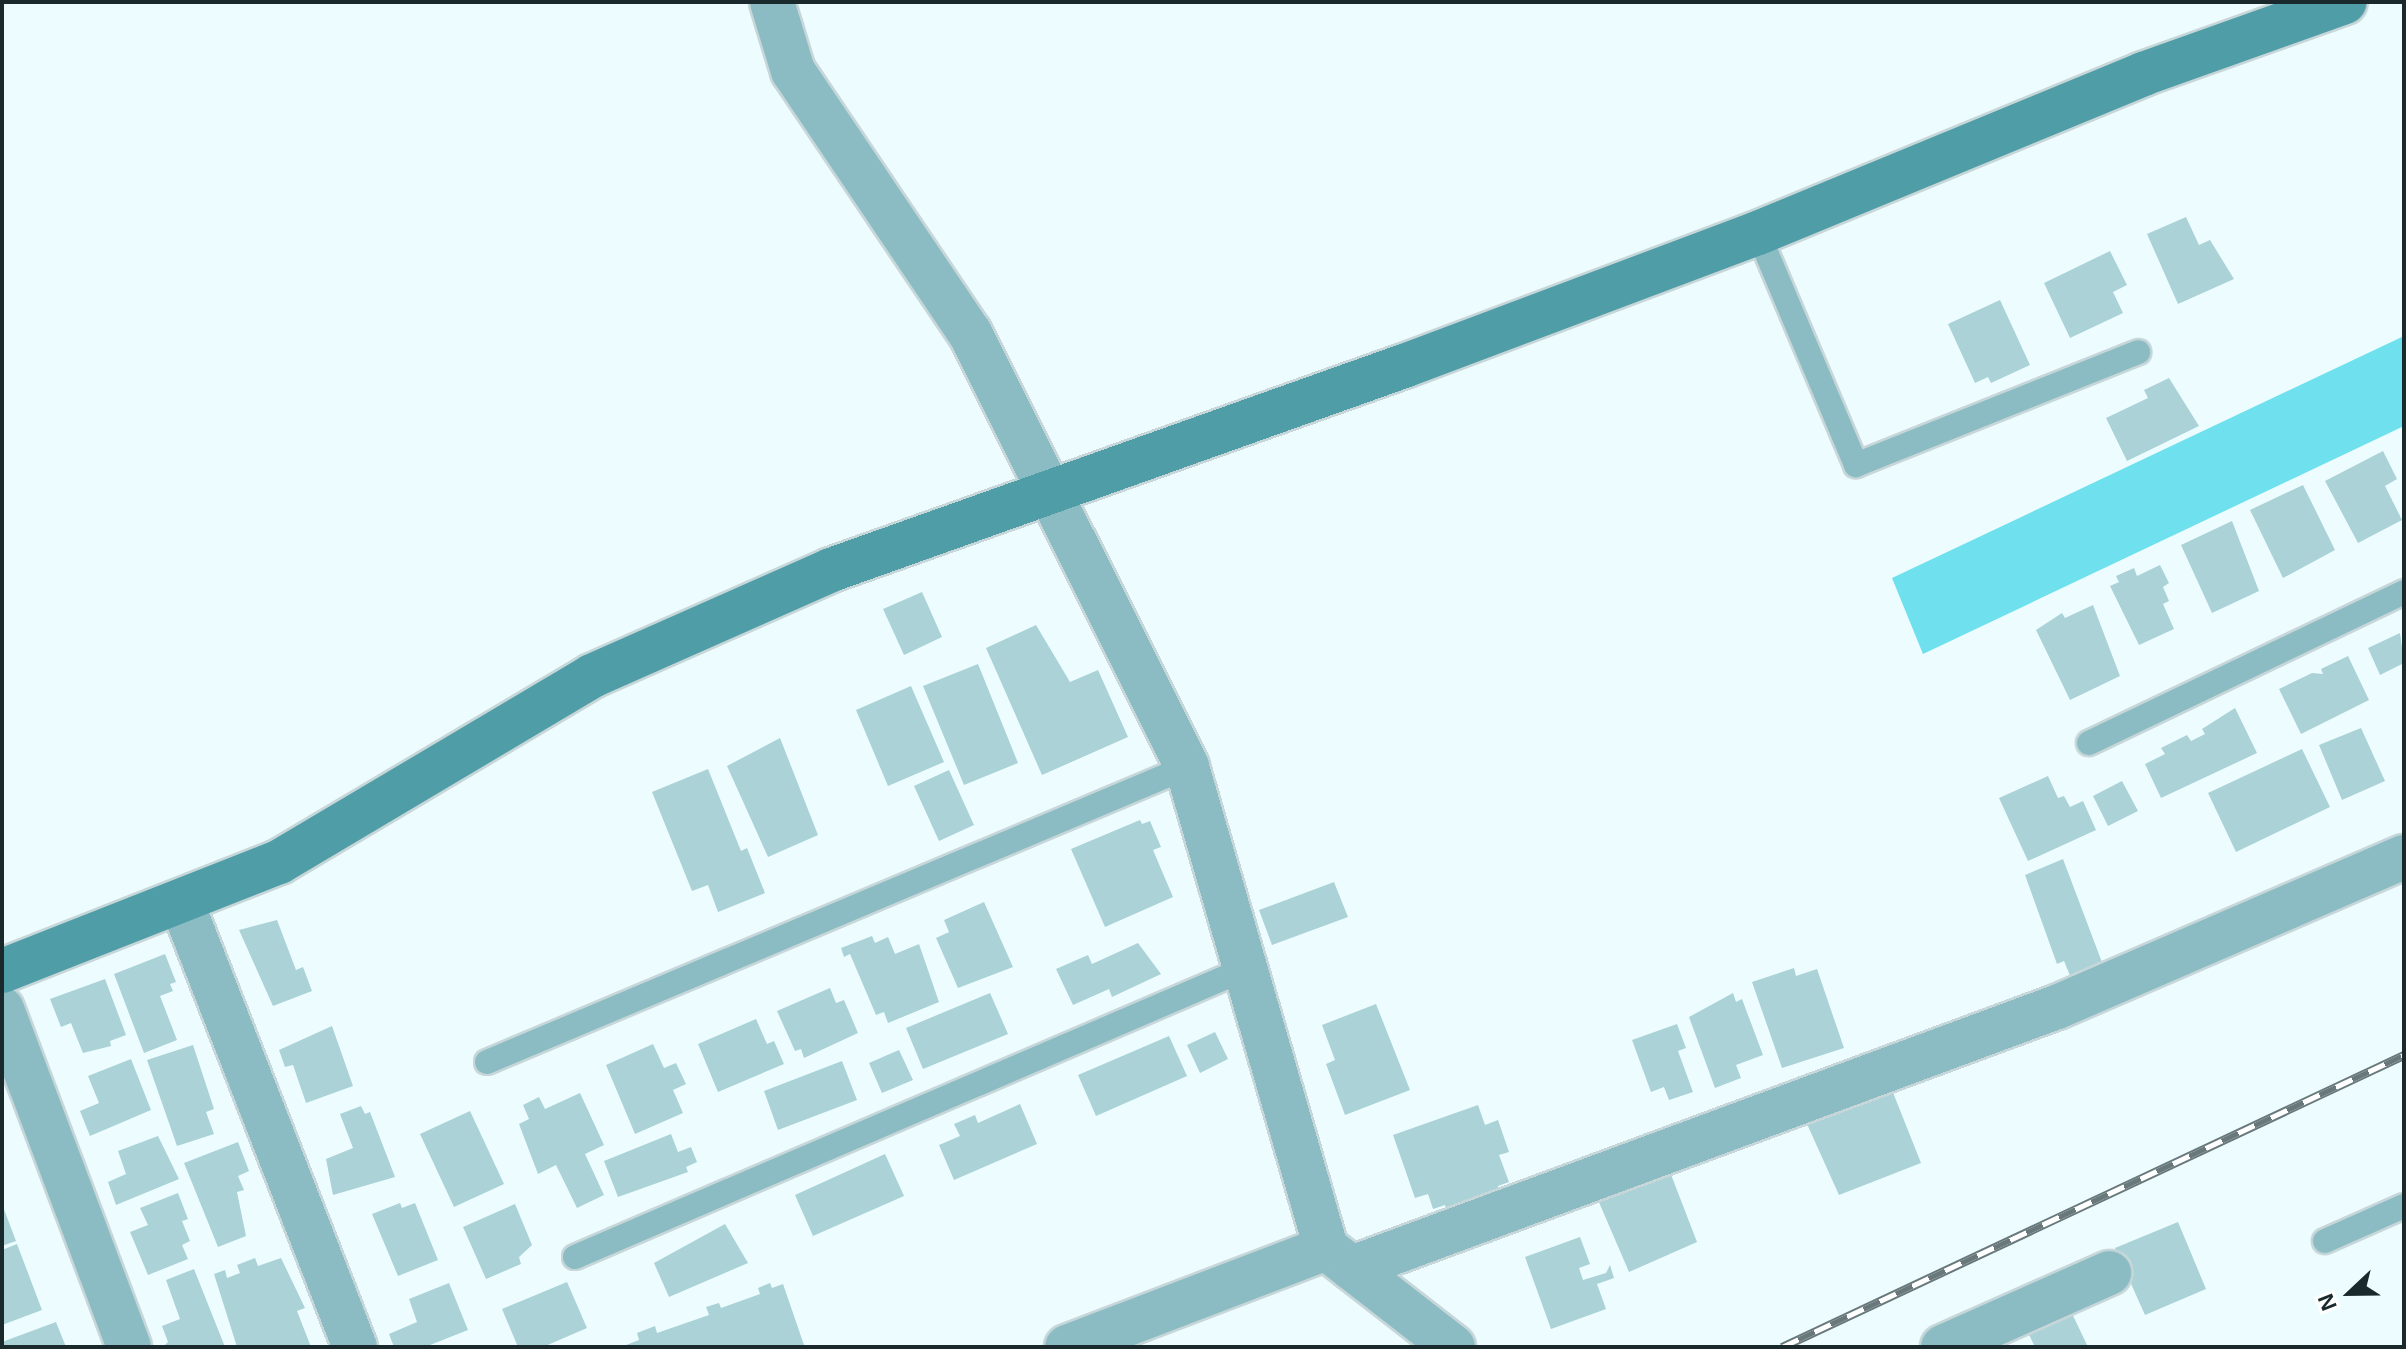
<!DOCTYPE html>
<html>
<head>
<meta charset="utf-8">
<style>
  body { margin:0 }
  #map { position:relative; width:2406px; height:1349px; overflow:hidden; background:#edfdff; font-family:Arial,sans-serif }
  div>[style] { position:absolute }
  .green>* { inset:0; background:#6ee0ee }
  .building>* { inset:0; background:#aad2d7 }
  .roads { filter:drop-shadow(2px 0 #c7d7d9) drop-shadow(-2px 0 #c7d7d9) drop-shadow(0 2px #c7d7d9) drop-shadow(0 -2px #c7d7d9) }
  .lane>* { height:24px; margin:-12px; padding:0 12px; transform-origin:12px; border-radius:12px; background:#8bbcc3 }
  .street>* { height:44px; margin:-22px; padding:0 22px; transform-origin:22px; border-radius:22px; background:#8bbcc3 }
  .secondary>* { height:44px; margin:-22px; padding:0 22px; transform-origin:22px; border-radius:22px; background:#4e9da7 }
  .rail>* { height:9px; margin-top:-4.5px; transform-origin:0; background:repeating-linear-gradient(90deg,#fff 0 18px,#69797b 0 36px); box-sizing:border-box; border-block:2px solid #69797b }
  span { translate:-50% -50%; white-space:nowrap; text-align:center; line-height:1.15; -webkit-text-stroke:7px #fff; paint-order:stroke }
  .frame { position:absolute; inset:0; border:4px solid #1a292c; pointer-events:none }
  .north { position:absolute; left:2310px; top:1253px; width:80px; height:80px; -webkit-text-stroke:6px #fff; paint-order:stroke; rotate:248deg; font-size:22px; font-weight:700; line-height:32px; text-align:center; color:#1a292c }
  .north::after { content:''; display:block; margin:auto; width:28px; height:36px; background:#1a292c; clip-path:polygon(50% 0,100% 100%,50% 72%,0 100%) }
</style>
</head>
<body>
<div id="map">
  <div class="green">
    <i style="clip-path:polygon(2404px 336px,2404px 426px,1923px 654px,1892px 578px)"></i>
  </div>
  <div class="building">
    <i style="clip-path:polygon(2186px 217px,2199px 245px,2210px 240px,2234px 279px,2178px 304px,2147px 234px)"></i>
    <i style="clip-path:polygon(2110px 251px,2127px 285px,2113px 292px,2123px 313px,2070px 338px,2044px 283px)"></i>
    <i style="clip-path:polygon(2000px 300px,2030px 365px,1991px 383px,1988px 377px,1975px 383px,1948px 324px)"></i>
    <i style="clip-path:polygon(2169px 378px,2199px 426px,2127px 461px,2106px 418px,2148px 398px,2144px 390px)"></i>
    <i style="clip-path:polygon(2383px 451px,2397px 479px,2385px 486px,2402px 520px,2358px 543px,2325px 481px)"></i>
    <i style="clip-path:polygon(2303px 485px,2335px 550px,2283px 578px,2250px 510px)"></i>
    <i style="clip-path:polygon(2232px 521px,2259px 591px,2212px 613px,2181px 545px)"></i>
    <i style="clip-path:polygon(2160px 565px,2169px 583px,2163px 587px,2169px 601px,2163px 604px,2174px 629px,2139px 645px,2110px 586px,2119px 582px,2116px 576px,2134px 568px,2137px 576px)"></i>
    <i style="clip-path:polygon(922px 592px,942px 637px,904px 655px,883px 609px)"></i>
    <i style="clip-path:polygon(2093px 605px,2120px 676px,2070px 700px,2036px 630px,2062px 613px,2065px 618px)"></i>
    <i style="clip-path:polygon(1036px 625px,1070px 682px,1098px 670px,1128px 737px,1042px 775px,986px 648px)"></i>
    <i style="clip-path:polygon(2400px 633px,2404px 663px,2380px 675px,2368px 648px)"></i>
    <i style="clip-path:polygon(2348px 656px,2369px 700px,2301px 734px,2279px 689px,2312px 673px,2323px 674px,2321px 669px)"></i>
    <i style="clip-path:polygon(978px 664px,1018px 763px,964px 785px,923px 686px)"></i>
    <i style="clip-path:polygon(911px 686px,944px 762px,888px 786px,856px 710px)"></i>
    <i style="clip-path:polygon(2235px 708px,2257px 753px,2161px 798px,2145px 764px,2165px 754px,2161px 748px,2187px 735px,2191px 741px,2205px 734px,2202px 729px)"></i>
    <i style="clip-path:polygon(2361px 728px,2385px 781px,2342px 800px,2319px 745px)"></i>
    <i style="clip-path:polygon(780px 738px,818px 835px,768px 857px,727px 766px)"></i>
    <i style="clip-path:polygon(2302px 749px,2330px 807px,2236px 852px,2208px 793px)"></i>
    <i style="clip-path:polygon(708px 769px,741px 851px,747px 848px,765px 893px,718px 912px,708px 885px,692px 891px,652px 792px)"></i>
    <i style="clip-path:polygon(949px 770px,974px 825px,939px 841px,914px 786px)"></i>
    <i style="clip-path:polygon(2048px 776px,2058px 798px,2064px 796px,2070px 807px,2083px 801px,2096px 830px,2028px 861px,1999px 798px)"></i>
    <i style="clip-path:polygon(2122px 781px,2138px 811px,2108px 826px,2093px 796px)"></i>
    <i style="clip-path:polygon(1140px 820px,1142px 824px,1150px 821px,1161px 847px,1153px 850px,1173px 897px,1105px 927px,1071px 849px)"></i>
    <i style="clip-path:polygon(2063px 859px,2103px 965px,2071px 978px,2064px 961px,2057px 964px,2025px 875px)"></i>
    <i style="clip-path:polygon(1334px 882px,1348px 917px,1272px 945px,1259px 910px)"></i>
    <i style="clip-path:polygon(984px 902px,1013px 967px,958px 988px,936px 938px,949px 932px,944px 920px)"></i>
    <i style="clip-path:polygon(277px 920px,296px 970px,303px 967px,312px 991px,273px 1006px,239px 930px)"></i>
    <i style="clip-path:polygon(872px 936px,875px 943px,888px 937px,895px 954px,919px 944px,939px 1002px,888px 1023px,884px 1012px,876px 1015px,850px 954px,844px 957px,841px 948px)"></i>
    <i style="clip-path:polygon(1138px 943px,1161px 974px,1112px 997px,1109px 989px,1073px 1005px,1056px 969px,1088px 955px,1092px 964px)"></i>
    <i style="clip-path:polygon(165px 954px,176px 982px,170px 984px,173px 991px,160px 996px,177px 1040px,144px 1053px,114px 974px)"></i>
    <i style="clip-path:polygon(1794px 968px,1796px 976px,1817px 969px,1844px 1048px,1782px 1068px,1752px 982px)"></i>
    <i style="clip-path:polygon(105px 979px,126px 1035px,110px 1041px,111px 1046px,83px 1053px,71px 1023px,61px 1027px,50px 999px)"></i>
    <i style="clip-path:polygon(830px 988px,836px 1003px,844px 1000px,858px 1033px,804px 1058px,801px 1049px,795px 1051px,777px 1011px)"></i>
    <i style="clip-path:polygon(990px 993px,1008px 1034px,923px 1069px,906px 1028px)"></i>
    <i style="clip-path:polygon(1733px 993px,1736px 1002px,1742px 999px,1763px 1055px,1736px 1065px,1741px 1078px,1715px 1088px,1689px 1017px)"></i>
    <i style="clip-path:polygon(1376px 1004px,1410px 1090px,1345px 1115px,1326px 1064px,1335px 1060px,1322px 1025px)"></i>
    <i style="clip-path:polygon(756px 1019px,767px 1044px,774px 1041px,784px 1064px,718px 1092px,698px 1044px)"></i>
    <i style="clip-path:polygon(1677px 1024px,1686px 1048px,1678px 1051px,1693px 1092px,1669px 1100px,1664px 1087px,1651px 1092px,1632px 1040px)"></i>
    <i style="clip-path:polygon(332px 1026px,353px 1086px,306px 1103px,293px 1065px,285px 1067px,279px 1050px)"></i>
    <i style="clip-path:polygon(1215px 1032px,1228px 1059px,1200px 1073px,1187px 1045px)"></i>
    <i style="clip-path:polygon(1169px 1036px,1187px 1076px,1096px 1116px,1078px 1075px)"></i>
    <i style="clip-path:polygon(653px 1044px,664px 1068px,676px 1063px,686px 1084px,673px 1090px,683px 1113px,635px 1134px,606px 1065px)"></i>
    <i style="clip-path:polygon(193px 1045px,214px 1109px,206px 1112px,214px 1134px,177px 1146px,147px 1060px)"></i>
    <i style="clip-path:polygon(899px 1050px,913px 1080px,882px 1093px,869px 1063px)"></i>
    <i style="clip-path:polygon(131px 1059px,151px 1110px,90px 1136px,80px 1111px,99px 1103px,88px 1076px)"></i>
    <i style="clip-path:polygon(842px 1061px,857px 1100px,778px 1130px,764px 1091px)"></i>
    <i style="clip-path:polygon(1892px 1090px,1921px 1163px,1839px 1195px,1807px 1124px)"></i>
    <i style="clip-path:polygon(580px 1093px,604px 1145px,585px 1154px,604px 1195px,577px 1208px,556px 1165px,538px 1174px,519px 1124px,529px 1119px,523px 1105px,539px 1097px,545px 1109px)"></i>
    <i style="clip-path:polygon(1020px 1104px,1037px 1144px,954px 1180px,939px 1145px,960px 1136px,954px 1124px,975px 1115px,978px 1123px)"></i>
    <i style="clip-path:polygon(1478px 1105px,1485px 1125px,1498px 1120px,1509px 1152px,1499px 1155px,1509px 1182px,1498px 1186px,1500px 1192px,1447px 1211px,1445px 1205px,1433px 1209px,1428px 1194px,1415px 1198px,1393px 1135px)"></i>
    <i style="clip-path:polygon(361px 1106px,365px 1114px,370px 1112px,395px 1177px,333px 1195px,326px 1159px,353px 1148px,340px 1114px)"></i>
    <i style="clip-path:polygon(470px 1111px,504px 1184px,454px 1207px,420px 1134px)"></i>
    <i style="clip-path:polygon(671px 1134px,678px 1152px,691px 1147px,697px 1162px,686px 1167px,688px 1172px,618px 1197px,604px 1161px)"></i>
    <i style="clip-path:polygon(158px 1136px,179px 1179px,116px 1205px,108px 1182px,126px 1174px,118px 1151px)"></i>
    <i style="clip-path:polygon(238px 1142px,249px 1171px,238px 1176px,244px 1190px,237px 1192px,246px 1236px,218px 1247px,184px 1163px)"></i>
    <i style="clip-path:polygon(885px 1154px,904px 1196px,813px 1236px,795px 1195px)"></i>
    <i style="clip-path:polygon(1670px 1172px,1697px 1242px,1629px 1272px,1598px 1200px)"></i>
    <i style="clip-path:polygon(178px 1193px,188px 1219px,182px 1221px,190px 1241px,182px 1245px,188px 1259px,148px 1275px,130px 1232px,148px 1225px,140px 1208px)"></i>
    <i style="clip-path:polygon(400px 1203px,402px 1208px,415px 1203px,438px 1260px,398px 1276px,372px 1214px)"></i>
    <i style="clip-path:polygon(2px 1204px,16px 1241px,2px 1246px)"></i>
    <i style="clip-path:polygon(515px 1204px,532px 1245px,519px 1257px,521px 1264px,486px 1279px,463px 1227px)"></i>
    <i style="clip-path:polygon(2178px 1222px,2206px 1289px,2145px 1315px,2115px 1248px)"></i>
    <i style="clip-path:polygon(725px 1224px,748px 1263px,669px 1297px,654px 1263px)"></i>
    <i style="clip-path:polygon(1580px 1237px,1590px 1264px,1579px 1268px,1583px 1280px,1606px 1273px,1610px 1265px,1614px 1278px,1597px 1284px,1606px 1309px,1551px 1329px,1525px 1257px)"></i>
    <i style="clip-path:polygon(17px 1244px,42px 1310px,2px 1325px,2px 1250px)"></i>
    <i style="clip-path:polygon(255px 1258px,258px 1266px,281px 1258px,305px 1308px,297px 1311px,311px 1347px,237px 1347px,214px 1274px,225px 1270px,227px 1278px,240px 1273px,237px 1265px)"></i>
    <i style="clip-path:polygon(194px 1269px,225px 1347px,163px 1347px,168px 1342px,162px 1326px,180px 1319px,166px 1280px)"></i>
    <i style="clip-path:polygon(567px 1282px,587px 1328px,543px 1347px,518px 1347px,502px 1309px)"></i>
    <i style="clip-path:polygon(449px 1283px,468px 1330px,425px 1347px,394px 1347px,389px 1334px,417px 1322px,409px 1299px)"></i>
    <i style="clip-path:polygon(770px 1283px,772px 1288px,783px 1284px,804px 1345px,621px 1347px,639px 1340px,637px 1333px,655px 1326px,657px 1333px,709px 1315px,706px 1307px,719px 1303px,721px 1308px,760px 1294px,758px 1288px)"></i>
    <i style="clip-path:polygon(2066px 1301px,2088px 1347px,2035px 1347px,2022px 1320px)"></i>
    <i style="clip-path:polygon(56px 1322px,66px 1347px,2px 1347px,2px 1342px)"></i>
  </div>
  <div class="roads">
    <div class="lane">
      <i style="left:1758px;top:233px;width:252px;rotate:67.1deg"></i>
      <i style="left:1856px;top:465px;width:304px;rotate:-21.8deg"></i>
      <i style="left:2089px;top:743px;width:349px;rotate:-25.6deg"></i>
      <i style="left:487px;top:1062px;width:760px;rotate:-22.85deg"></i>
      <i style="left:2325px;top:1241px;width:86px;rotate:-23.9deg"></i>
      <i style="left:575px;top:1257px;width:729px;rotate:-23.26deg"></i>
    </div>
    <div class="street">
      <i style="left:772px;top:2px;width:72px;rotate:73.1deg"></i>
      <i style="left:793px;top:71px;width:316px;rotate:56deg"></i>
      <i style="left:970px;top:333px;width:485px;rotate:63.4deg"></i>
      <i style="left:1187px;top:767px;width:501px;rotate:73.88deg"></i>
      <i style="left:1326px;top:1248px;width:161px;rotate:37.9deg"></i>
      <i style="left:181px;top:901px;width:479px;rotate:68.7deg"></i>
      <i style="left:2px;top:1009px;width:361px;rotate:69.4deg"></i>
      <i style="left:1352px;top:1268px;width:752px;rotate:-20.32deg"></i>
      <i style="left:2057px;top:1007px;width:378px;rotate:-23.4deg"></i>
      <i style="left:1067px;top:1347px;width:277px;rotate:-20.9deg"></i>
      <i style="left:1943px;top:1347px;width:182px;rotate:-24deg"></i>
    </div>
    <div class="secondary">
      <i style="left:2px;top:971px;width:298px;rotate:-21.5deg"></i>
      <i style="left:279px;top:862px;width:364px;rotate:-30.7deg"></i>
      <i style="left:592px;top:676px;width:261px;rotate:-23.9deg"></i>
      <i style="left:831px;top:570px;width:608px;rotate:-19.6deg"></i>
      <i style="left:1404px;top:366px;width:378px;rotate:-20.6deg"></i>
      <i style="left:1758px;top:233px;width:417px;rotate:-22.4deg"></i>
      <i style="left:2143px;top:74px;width:214px;rotate:-19.6deg"></i>
    </div>
  </div>
  <div class="rail">
    <i style="left:1782px;top:1347px;width:687px;rotate:-25.15deg"></i>
  </div>
  <div class="frame"></div>
  <div class="north">N</div>
</div>
</body>
</html>
